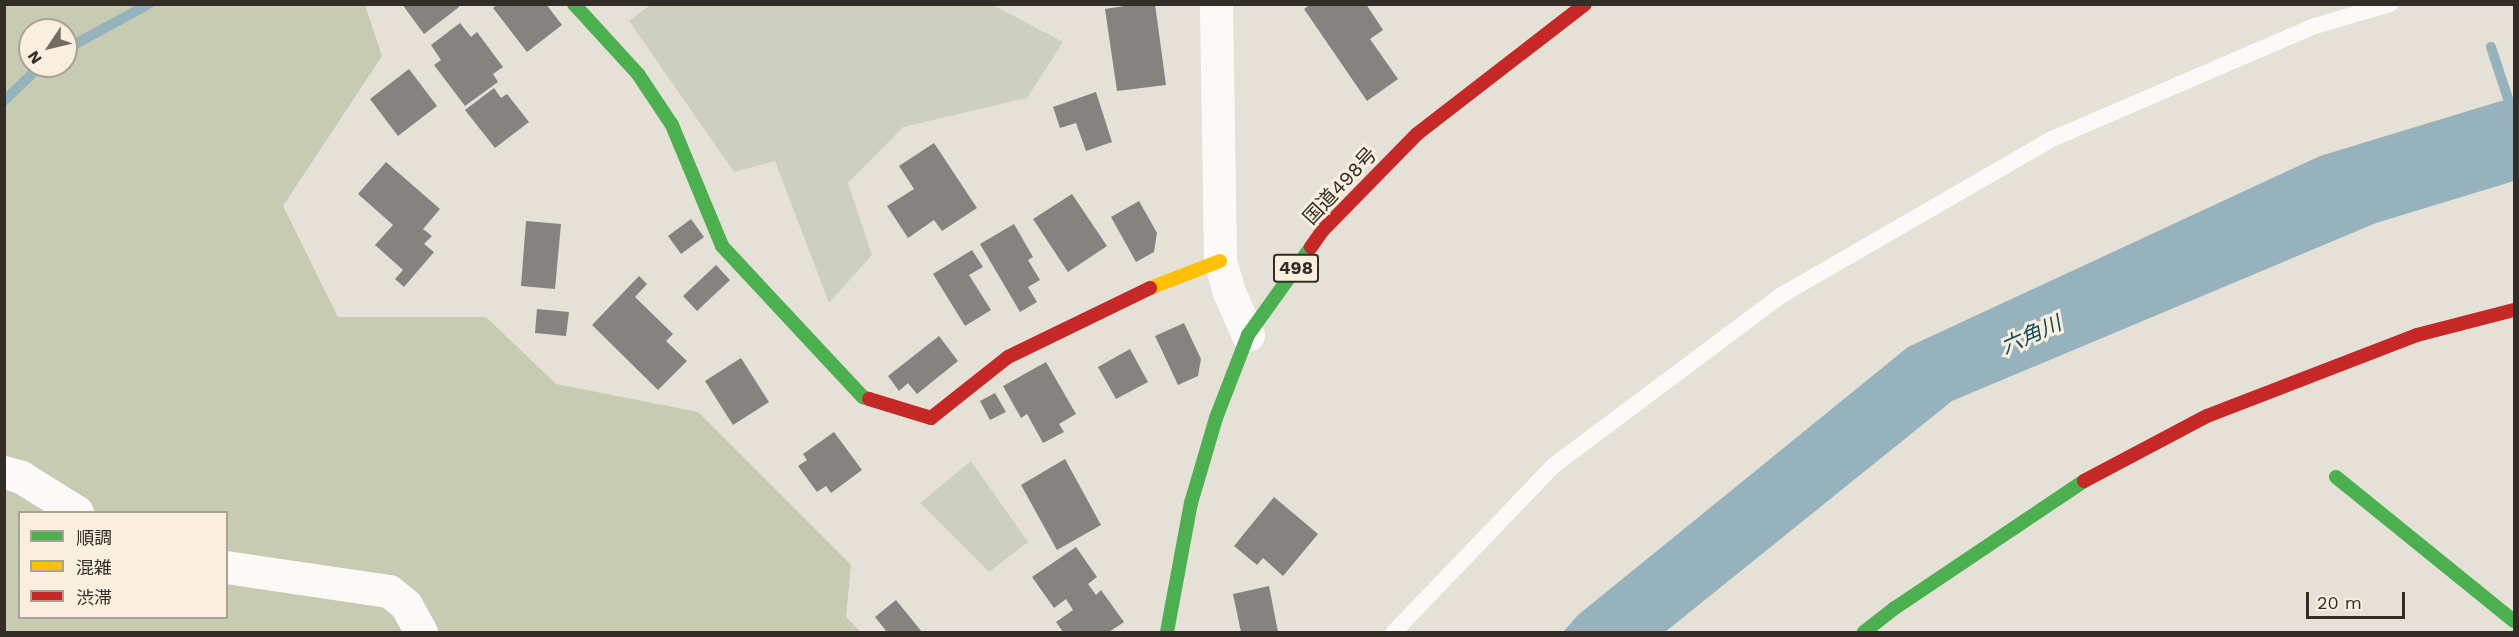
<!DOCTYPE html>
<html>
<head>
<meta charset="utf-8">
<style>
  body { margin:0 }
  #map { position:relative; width:2519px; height:637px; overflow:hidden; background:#e6e1d7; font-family:"Work Sans","Noto Sans JP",sans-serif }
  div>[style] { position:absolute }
  .green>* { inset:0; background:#cdd0be }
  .forest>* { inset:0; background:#c6cbb2 }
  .water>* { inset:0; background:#96b2bc }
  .stream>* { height:10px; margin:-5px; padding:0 5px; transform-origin:5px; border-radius:5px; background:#96b2bc }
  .building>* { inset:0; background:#868280 }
  .lane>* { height:16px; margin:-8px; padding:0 8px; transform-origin:8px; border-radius:8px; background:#fbfaf9 }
  .street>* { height:33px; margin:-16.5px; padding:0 16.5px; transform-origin:16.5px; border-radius:16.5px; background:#fbfaf9 }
  .fast>* { height:14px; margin:-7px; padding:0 7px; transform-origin:7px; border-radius:7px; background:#4caf50 }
  .slow>* { height:14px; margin:-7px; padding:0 7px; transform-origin:7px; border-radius:7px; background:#ffc107 }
  .jam>* { height:14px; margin:-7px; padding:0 7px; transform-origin:7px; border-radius:7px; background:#c62828 }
  span { translate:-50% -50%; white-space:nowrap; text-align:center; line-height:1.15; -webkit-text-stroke:6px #faefde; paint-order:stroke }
  .shield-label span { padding:2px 4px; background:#faefde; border:2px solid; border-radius:4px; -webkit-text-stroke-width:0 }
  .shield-label { font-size:18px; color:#322e27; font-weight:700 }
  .street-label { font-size:20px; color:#322e27 }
  .water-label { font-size:21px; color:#0d495e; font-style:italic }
  .frame { position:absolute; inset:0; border:6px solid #322e27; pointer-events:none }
  .legend { position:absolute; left:18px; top:511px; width:210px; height:108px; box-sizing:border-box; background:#faefde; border:2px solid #aaa295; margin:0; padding:8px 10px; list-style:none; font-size:18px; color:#322e27 }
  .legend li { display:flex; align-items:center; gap:12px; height:30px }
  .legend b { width:30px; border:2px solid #aaa295 }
  .north { position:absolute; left:18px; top:18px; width:60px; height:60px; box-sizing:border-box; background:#faefde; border:2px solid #aaa295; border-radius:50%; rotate:235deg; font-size:16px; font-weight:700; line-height:24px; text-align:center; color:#322e27 }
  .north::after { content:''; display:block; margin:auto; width:21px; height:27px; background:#716d65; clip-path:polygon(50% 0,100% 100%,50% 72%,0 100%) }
  .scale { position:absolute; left:2306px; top:592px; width:99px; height:27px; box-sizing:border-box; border:3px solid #322e27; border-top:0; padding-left:8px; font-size:18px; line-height:21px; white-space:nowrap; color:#322e27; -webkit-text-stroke:4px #faefde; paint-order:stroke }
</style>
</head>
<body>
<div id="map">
  <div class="green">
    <i style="clip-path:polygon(650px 5px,993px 5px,1063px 42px,1027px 98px,903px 127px,848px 183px,872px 255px,829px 303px,775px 161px,734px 172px,629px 21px)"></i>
    <i style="clip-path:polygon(971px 461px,1028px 542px,989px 572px,920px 503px)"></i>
  </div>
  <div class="forest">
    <i style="clip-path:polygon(evenodd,4px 5px,365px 5px,382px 56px,283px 206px,338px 317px,486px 317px,556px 384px,698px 412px,851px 565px,846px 617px,861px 632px,5px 632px,4px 5px,30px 30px,66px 30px,66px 66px,30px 66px,30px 30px,4px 5px,20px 512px,226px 512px,226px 618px,20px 618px,20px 512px)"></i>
  </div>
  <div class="water">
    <i style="clip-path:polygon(2514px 97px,2514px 181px,2376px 223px,1952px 401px,1665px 632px,1563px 632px,1578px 615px,1908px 347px,2320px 156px)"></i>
  </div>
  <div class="stream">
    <i style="left:2491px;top:47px;width:74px;rotate:71.8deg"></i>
    <i style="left:66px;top:49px;width:94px;rotate:-28.5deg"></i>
    <i style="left:4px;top:101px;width:50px;rotate:-44.2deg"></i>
  </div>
  <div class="building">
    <i style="clip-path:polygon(402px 4px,458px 4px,459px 7px,424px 34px)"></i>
    <i style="clip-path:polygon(498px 4px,546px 4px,562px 25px,527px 52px,493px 8px)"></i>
    <i style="clip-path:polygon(1137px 4px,1155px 4px,1166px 85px,1117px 91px,1105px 9px)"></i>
    <i style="clip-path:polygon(1311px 4px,1366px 4px,1383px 30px,1370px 39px,1398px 79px,1367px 101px,1304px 9px)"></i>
    <i style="clip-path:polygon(460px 23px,471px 37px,477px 32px,503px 67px,493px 74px,498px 82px,465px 106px,434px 65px,441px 60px,431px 45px)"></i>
    <i style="clip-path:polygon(409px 69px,437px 106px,398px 136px,370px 99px)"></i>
    <i style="clip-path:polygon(494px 88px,501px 98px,507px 94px,529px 122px,495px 148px,465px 110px)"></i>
    <i style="clip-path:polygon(1096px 92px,1112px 142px,1086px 151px,1076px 123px,1060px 128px,1053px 107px)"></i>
    <i style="clip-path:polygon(934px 143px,977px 208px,942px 231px,934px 220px,908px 238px,887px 206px,914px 189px,899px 166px)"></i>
    <i style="clip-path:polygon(386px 162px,440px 209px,423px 229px,432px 236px,424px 244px,434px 252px,404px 287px,395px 279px,403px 270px,375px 245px,393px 225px,358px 194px)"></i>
    <i style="clip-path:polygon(1072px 194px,1107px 246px,1068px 272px,1033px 219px)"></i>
    <i style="clip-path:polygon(1139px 201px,1157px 233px,1154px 252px,1136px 262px,1111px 217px)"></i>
    <i style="clip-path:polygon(691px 219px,704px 237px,681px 254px,668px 236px)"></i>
    <i style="clip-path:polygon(526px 221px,561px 224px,555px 289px,521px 286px)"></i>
    <i style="clip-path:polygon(1014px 224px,1033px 257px,1028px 260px,1040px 280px,1028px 287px,1037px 302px,1020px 312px,980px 244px)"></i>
    <i style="clip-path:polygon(972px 250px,983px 267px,969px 275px,991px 310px,965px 326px,933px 274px)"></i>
    <i style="clip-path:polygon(716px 265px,730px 280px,697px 311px,683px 296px)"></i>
    <i style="clip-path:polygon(639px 276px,647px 284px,635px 297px,673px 334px,666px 341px,687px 361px,658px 390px,592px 325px)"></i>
    <i style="clip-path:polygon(537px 309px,569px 312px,566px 336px,535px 333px)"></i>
    <i style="clip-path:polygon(1184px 323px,1201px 359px,1198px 376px,1178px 385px,1155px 336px)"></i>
    <i style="clip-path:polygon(939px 336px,958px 361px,917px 394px,908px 383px,899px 391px,888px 376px)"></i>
    <i style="clip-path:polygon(1130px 349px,1148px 382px,1116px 399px,1098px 367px)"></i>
    <i style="clip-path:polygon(741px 358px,769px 402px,733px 425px,705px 381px)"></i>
    <i style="clip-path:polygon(1046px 362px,1076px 414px,1059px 424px,1064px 432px,1043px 443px,1027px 414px,1021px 418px,1003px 386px)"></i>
    <i style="clip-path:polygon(995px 393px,1006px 412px,990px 420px,980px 401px)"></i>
    <i style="clip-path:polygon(834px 432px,862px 470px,831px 493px,826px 486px,817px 492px,798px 466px,807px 460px,803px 454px)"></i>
    <i style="clip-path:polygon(1065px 459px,1101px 525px,1057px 550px,1021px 485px)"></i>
    <i style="clip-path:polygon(1274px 497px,1318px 534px,1283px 576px,1263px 558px,1257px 565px,1234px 546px)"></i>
    <i style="clip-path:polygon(1076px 547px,1097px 577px,1088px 584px,1096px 595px,1101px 590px,1124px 622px,1109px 632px,1063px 632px,1056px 622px,1073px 610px,1066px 599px,1054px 608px,1032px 577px)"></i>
    <i style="clip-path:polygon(1269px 586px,1278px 632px,1241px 632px,1233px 594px)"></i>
    <i style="clip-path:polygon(896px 600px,922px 632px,887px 632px,875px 617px)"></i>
  </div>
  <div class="lane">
    <i style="left:1394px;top:632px;width:230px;rotate:-46.2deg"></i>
    <i style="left:1553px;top:466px;width:284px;rotate:-36.8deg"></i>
    <i style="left:1780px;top:296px;width:314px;rotate:-30deg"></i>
    <i style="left:2052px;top:139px;width:286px;rotate:-23.3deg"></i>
    <i style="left:2315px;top:26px;width:78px;rotate:-16.3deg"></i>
  </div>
  <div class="street">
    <i style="left:1216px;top:4px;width:257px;rotate:89.1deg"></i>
    <i style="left:1220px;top:261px;width:32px;rotate:74deg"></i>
    <i style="left:1229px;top:292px;width:47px;rotate:66.2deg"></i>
    <i style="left:4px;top:472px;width:18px;rotate:16deg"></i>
    <i style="left:21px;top:477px;width:66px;rotate:32deg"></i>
    <i style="left:226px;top:567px;width:165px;rotate:8.4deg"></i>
    <i style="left:389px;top:591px;width:22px;rotate:39deg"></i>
    <i style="left:406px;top:605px;width:31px;rotate:61deg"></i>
  </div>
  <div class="fast">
    <i style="left:574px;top:4px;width:95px;rotate:47.6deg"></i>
    <i style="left:638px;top:74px;width:61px;rotate:56.3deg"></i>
    <i style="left:672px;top:125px;width:131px;rotate:67.5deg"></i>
    <i style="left:722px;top:246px;width:207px;rotate:47deg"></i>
    <i style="left:863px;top:397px;width:6px;rotate:18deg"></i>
    <i style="left:2336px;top:477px;width:229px;rotate:39deg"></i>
    <i style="left:1167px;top:632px;width:131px;rotate:-79.5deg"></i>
    <i style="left:1191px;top:503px;width:89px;rotate:-73.6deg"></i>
    <i style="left:1216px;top:418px;width:89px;rotate:-68.9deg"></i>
    <i style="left:1248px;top:335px;width:108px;rotate:-54.4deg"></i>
    <i style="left:1864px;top:632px;width:39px;rotate:-38deg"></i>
    <i style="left:1895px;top:608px;width:228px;rotate:-33.9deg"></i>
  </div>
  <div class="slow">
    <i style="left:1150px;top:288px;width:75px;rotate:-21.1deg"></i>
  </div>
  <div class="jam">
    <i style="left:1311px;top:247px;width:21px;rotate:-55deg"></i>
    <i style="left:1323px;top:230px;width:134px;rotate:-45.6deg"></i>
    <i style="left:1417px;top:134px;width:212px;rotate:-37.7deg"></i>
    <i style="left:869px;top:399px;width:65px;rotate:17deg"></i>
    <i style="left:931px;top:418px;width:98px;rotate:-38.4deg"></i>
    <i style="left:1008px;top:357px;width:158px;rotate:-25.9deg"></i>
    <i style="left:2084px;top:481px;width:139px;rotate:-27.9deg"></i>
    <i style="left:2207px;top:416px;width:225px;rotate:-21.1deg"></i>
    <i style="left:2417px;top:335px;width:100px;rotate:-14.5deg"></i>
  </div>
  <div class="shield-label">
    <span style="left:1296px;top:268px">498</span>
  </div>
  <div class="street-label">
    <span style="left:1340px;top:186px;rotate:-47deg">国道498号</span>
  </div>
  <div class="water-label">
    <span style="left:2031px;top:335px;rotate:-24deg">六角川</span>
  </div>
  <div class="frame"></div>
  <ul class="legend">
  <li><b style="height:8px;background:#4caf50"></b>順調</li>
  <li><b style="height:8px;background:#ffc107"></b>混雑</li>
  <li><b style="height:8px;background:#c62828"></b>渋滞</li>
  </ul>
  <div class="north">N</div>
  <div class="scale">20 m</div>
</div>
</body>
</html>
